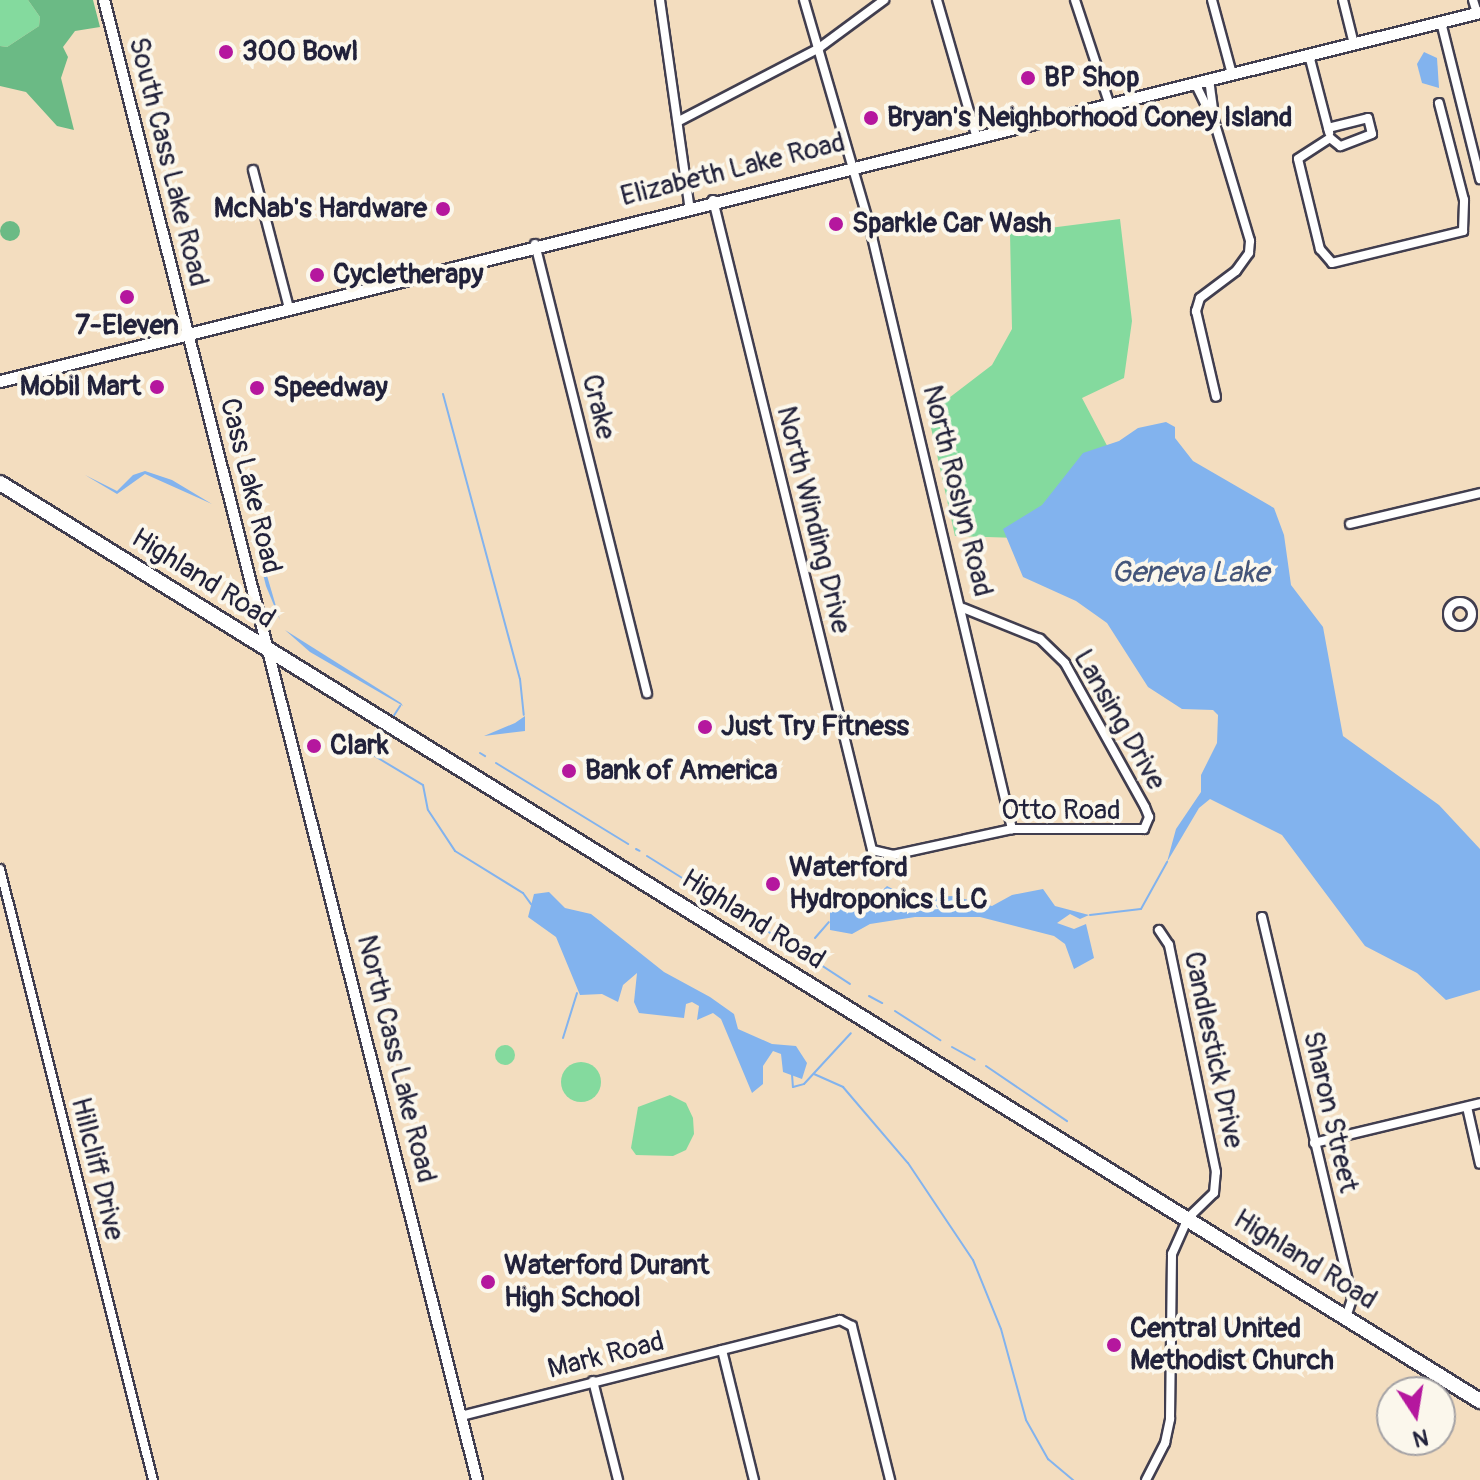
<!DOCTYPE html>
<html>
<head>
<meta charset="utf-8">
<style>
  body { margin:0 }
  #map { position:relative; width:1480px; height:1480px; overflow:hidden; background:#f3ddbf; font-family:Pangolin,sans-serif }
  div>[style] { position:absolute }
  .green>* { inset:0; background:#84da9e }
  .round { border-radius:50% }
  .forest>* { inset:0; background:#6bba85 }
  .water>* { inset:0; background:#82b3ee }
  .stream>* { height:2px; margin:-1px; padding:0 1px; transform-origin:1px; border-radius:1px; background:#82b3ee }
  .roads { filter:drop-shadow(2px 0 #413e4f) drop-shadow(-2px 0 #413e4f) drop-shadow(0 2px #413e4f) drop-shadow(0 -2px #413e4f) }
  .minor>* { height:8px; margin:-4px; padding:0 4px; transform-origin:4px; border-radius:4px; background:#fff }
  .minor>.ring { margin:-4px; padding:0; box-sizing:content-box; background:none; border:8px solid #fff; border-radius:50% }
  .tertiary>* { height:10px; margin:-5px; padding:0 5px; transform-origin:5px; border-radius:5px; background:#fff }
  .secondary>* { height:11px; margin:-5.5px; padding:0 5.5px; transform-origin:5.5px; border-radius:5.5px; background:#fff }
  .trunk>* { height:14px; margin:-7px; padding:0 7px; transform-origin:7px; border-radius:7px; background:#fff }
  .dots>* { width:22px; height:22px; translate:-50% -50%; box-sizing:border-box; border:4px solid #fbf7ec; border-radius:50% }
  span { translate:-50% -50%; white-space:nowrap; text-align:center; line-height:1.15; -webkit-text-stroke:8px #fbf7ec; paint-order:stroke }
  .poi-label { font-size:28px; color:#22223b; font-weight:700 }
  .left { translate:0 -50%; text-align:left }
  .right { translate:-100% -50%; text-align:right }
  .street-label { font-size:28px; color:#22223b }
  .water-label { font-size:30px; color:#44557a; font-style:italic }
  .north { position:absolute; left:1376px; top:1376px; width:80px; height:80px; box-sizing:border-box; background:#fbf7ec; border:2px solid #a4a2a5; border-radius:50%; rotate:168deg; font-size:22px; font-weight:700; line-height:32px; text-align:center; color:#22223b }
  .north::after { content:''; display:block; margin:auto; width:28px; height:36px; background:#b5179e; clip-path:polygon(50% 0,100% 100%,50% 72%,0 100%) }
</style>
</head>
<body>
<div id="map">
  <div class="green">
    <i style="clip-path:polygon(0 0,28px 0,40px 17px,39px 26px,7px 47px,0 46px)"></i>
    <i style="clip-path:polygon(1120px 219px,1132px 321px,1124px 378px,1082px 398px,1113px 457px,1049px 539px,955px 536px,928px 414px,992px 365px,1012px 329px,1010px 233px)"></i>
    <i class="round" style="left:495px;top:1045px;width:20px;height:20px"></i>
    <i class="round" style="left:561px;top:1062px;width:40px;height:40px"></i>
    <i style="clip-path:polygon(670px 1095px,686px 1103px,693px 1118px,694px 1134px,686px 1150px,673px 1156px,636px 1155px,631px 1148px,638px 1107px)"></i>
  </div>
  <div class="forest">
    <i style="clip-path:polygon(28px 0,93px 0,100px 27px,75px 31px,63px 47px,68px 57px,61px 78px,74px 130px,57px 126px,26px 92px,0 86px,0 46px,7px 47px,39px 26px,40px 17px)"></i>
    <i class="round" style="left:0;top:221px;width:20px;height:20px"></i>
  </div>
  <div class="water">
    <i style="clip-path:polygon(1424px 52px,1437px 58px,1439px 88px,1422px 83px,1417px 64px)"></i>
    <i style="clip-path:polygon(1166px 422px,1175px 427px,1175px 438px,1193px 461px,1274px 508px,1284px 535px,1291px 585px,1323px 627px,1343px 736px,1439px 805px,1480px 849px,1480px 990px,1446px 1000px,1417px 973px,1365px 946px,1282px 835px,1210px 799px,1199px 808px,1167px 862px,1176px 829px,1201px 792px,1201px 775px,1217px 743px,1218px 715px,1213px 710px,1182px 709px,1148px 687px,1107px 623px,1076px 601px,1023px 577px,1003px 529px,1042px 505px,1083px 453px,1119px 441px,1138px 428px)"></i>
    <i style="clip-path:polygon(145px 471px,172px 480px,212px 504px,145px 474px,117px 494px,85px 475px,117px 491px,133px 475px)"></i>
    <i style="clip-path:polygon(254px 538px,258px 545px,280px 620px,266px 586px)"></i>
    <i style="clip-path:polygon(285px 630px,401px 703px,403px 706px,310px 652px)"></i>
    <i style="clip-path:polygon(525px 716px,525px 731px,484px 736px,515px 723px)"></i>
    <i style="clip-path:polygon(887px 886px,910px 898px,953px 896px,992px 906px,1012px 895px,1043px 889px,1055px 906px,1089px 915px,1080px 919px,1070px 914px,1057px 923px,1074px 929px,1086px 924px,1094px 958px,1074px 969px,1065px 944px,1054px 936px,980px 917px,915px 917px,870px 924px,852px 934px,830px 930px,830px 907px,870px 902px)"></i>
    <i style="clip-path:polygon(549px 892px,565px 908px,591px 914px,664px 972px,710px 997px,734px 1014px,738px 1029px,772px 1044px,796px 1046px,807px 1063px,802px 1079px,783px 1072px,781px 1054px,773px 1051px,763px 1066px,763px 1084px,752px 1093px,721px 1019px,713px 1013px,697px 1020px,699px 1006px,692px 1002px,686px 1004px,684px 1018px,639px 1013px,634px 1002px,637px 973px,623px 985px,618px 1002px,602px 994px,580px 995px,556px 937px,528px 917px,534px 894px)"></i>
  </div>
  <div class="stream">
    <i style="left:443px;top:394px;width:295px;rotate:74.9deg"></i>
    <i style="left:520px;top:679px;width:36px;rotate:84deg"></i>
    <i style="left:391px;top:720px;width:17px;rotate:-57deg"></i>
    <i style="left:385px;top:728px;width:30px;rotate:114deg"></i>
    <i style="left:373px;top:755px;width:58px;rotate:31deg"></i>
    <i style="left:423px;top:785px;width:25px;rotate:79deg"></i>
    <i style="left:428px;top:810px;width:49px;rotate:56.6deg"></i>
    <i style="left:455px;top:851px;width:80px;rotate:31.7deg"></i>
    <i style="left:523px;top:893px;width:14px;rotate:54deg"></i>
    <i style="left:480px;top:753px;width:6px;rotate:31deg"></i>
    <i style="left:496px;top:763px;width:155px;rotate:31.5deg"></i>
    <i style="left:636px;top:849px;width:4px;rotate:27deg"></i>
    <i style="left:647px;top:856px;width:151px;rotate:32deg"></i>
    <i style="left:1090px;top:915px;width:51px;rotate:-6.7deg"></i>
    <i style="left:1141px;top:909px;width:54px;rotate:-61deg"></i>
    <i style="left:815px;top:938px;width:21px;rotate:-49deg"></i>
    <i style="left:798px;top:950px;width:62px;rotate:33.2deg"></i>
    <i style="left:869px;top:996px;width:15px;rotate:28deg"></i>
    <i style="left:895px;top:1011px;width:54px;rotate:32.8deg"></i>
    <i style="left:563px;top:1038px;width:47px;rotate:-72.7deg"></i>
    <i style="left:952px;top:1047px;width:26px;rotate:29deg"></i>
    <i style="left:986px;top:1066px;width:98px;rotate:34.2deg"></i>
    <i style="left:792px;top:1074px;width:13px;rotate:86deg"></i>
    <i style="left:793px;top:1087px;width:11px;rotate:-15deg"></i>
    <i style="left:804px;top:1084px;width:69px;rotate:-47.3deg"></i>
    <i style="left:814px;top:1074px;width:32px;rotate:24deg"></i>
    <i style="left:843px;top:1087px;width:100px;rotate:49.5deg"></i>
    <i style="left:908px;top:1163px;width:117px;rotate:56.2deg"></i>
    <i style="left:973px;top:1260px;width:74px;rotate:67.9deg"></i>
    <i style="left:1001px;top:1329px;width:94px;rotate:74.6deg"></i>
    <i style="left:1026px;top:1420px;width:45px;rotate:60.6deg"></i>
    <i style="left:1048px;top:1459px;width:33px;rotate:40deg"></i>
  </div>
  <div class="roads">
    <div class="minor">
      <i style="left:660px;top:0;width:207px;rotate:81.9deg"></i>
      <i style="left:804px;top:0;width:233px;rotate:73.8deg"></i>
      <i style="left:869px;top:224px;width:622px;rotate:76.7deg"></i>
      <i style="left:937px;top:0;width:141px;rotate:73.9deg"></i>
      <i style="left:1075px;top:0;width:108px;rotate:71.7deg"></i>
      <i style="left:1212px;top:0;width:77px;rotate:74.9deg"></i>
      <i style="left:1343px;top:0;width:45px;rotate:76deg"></i>
      <i style="left:1473px;top:0;width:14px;rotate:73deg"></i>
      <i style="left:1441px;top:22px;width:162px;rotate:76deg"></i>
      <i style="left:1309px;top:55px;width:80px;rotate:75.4deg"></i>
      <i style="left:1209px;top:79px;width:45px;rotate:82.4deg"></i>
      <i style="left:1195px;top:83px;width:46px;rotate:64deg"></i>
      <i style="left:1215px;top:124px;width:122px;rotate:73.3deg"></i>
      <i style="left:1250px;top:241px;width:12px;rotate:95deg"></i>
      <i style="left:1249px;top:253px;width:22px;rotate:126deg"></i>
      <i style="left:1236px;top:271px;width:45px;rotate:143.1deg"></i>
      <i style="left:1200px;top:298px;width:14px;rotate:107deg"></i>
      <i style="left:1196px;top:311px;width:88px;rotate:76.9deg"></i>
      <i style="left:679px;top:121px;width:158px;rotate:-27.5deg"></i>
      <i style="left:819px;top:48px;width:81px;rotate:-36.4deg"></i>
      <i style="left:1328px;top:128px;width:41px;rotate:-14deg"></i>
      <i style="left:1368px;top:118px;width:16px;rotate:76deg"></i>
      <i style="left:1372px;top:134px;width:34px;rotate:159deg"></i>
      <i style="left:1340px;top:146px;width:13px;rotate:-141deg"></i>
      <i style="left:1330px;top:138px;width:38px;rotate:147deg"></i>
      <i style="left:1298px;top:159px;width:93px;rotate:76.3deg"></i>
      <i style="left:1320px;top:249px;width:18px;rotate:49deg"></i>
      <i style="left:1332px;top:263px;width:135px;rotate:-13.7deg"></i>
      <i style="left:1463px;top:231px;width:31px;rotate:-88deg"></i>
      <i style="left:1464px;top:200px;width:100px;rotate:-104.5deg"></i>
      <i style="left:253px;top:170px;width:143px;rotate:75.4deg"></i>
      <i style="left:713px;top:200px;width:669px;rotate:76.25deg"></i>
      <i style="left:872px;top:850px;width:22px;rotate:13deg"></i>
      <i style="left:893px;top:855px;width:122px;rotate:-12.3deg"></i>
      <i style="left:1012px;top:829px;width:132px"></i>
      <i style="left:1144px;top:829px;width:13px;rotate:-67deg"></i>
      <i style="left:1149px;top:817px;width:11px;rotate:-112deg"></i>
      <i style="left:1145px;top:807px;width:165px;rotate:-119.1deg"></i>
      <i style="left:1065px;top:663px;width:35px;rotate:-136deg"></i>
      <i style="left:1040px;top:639px;width:83px;rotate:-158.1deg"></i>
      <i style="left:535px;top:244px;width:463px;rotate:76deg"></i>
      <i style="left:1350px;top:524px;width:134px;rotate:-13.4deg"></i>
      <i class="ring" style="left:1448px;top:602px;width:16px;height:16px"></i>
      <i style="left:0;top:869px;width:630px;rotate:75.94deg"></i>
      <i style="left:1262px;top:917px;width:392px;rotate:76.7deg"></i>
      <i style="left:1352px;top:1299px;width:19px;rotate:108deg"></i>
      <i style="left:1467px;top:1107px;width:58px;rotate:77.2deg"></i>
      <i style="left:1314px;top:1143px;width:171px;rotate:-13.5deg"></i>
      <i style="left:722px;top:1350px;width:134px;rotate:76.2deg"></i>
      <i style="left:593px;top:1381px;width:102px;rotate:75.8deg"></i>
      <i style="left:461px;top:1416px;width:391px;rotate:-14.2deg"></i>
      <i style="left:840px;top:1320px;width:13px;rotate:27deg"></i>
      <i style="left:852px;top:1326px;width:159px;rotate:76.1deg"></i>
      <i style="left:1146px;top:1480px;width:42px;rotate:-62.8deg"></i>
      <i style="left:1165px;top:1443px;width:25px;rotate:-78deg"></i>
      <i style="left:1170px;top:1419px;width:165px;rotate:-89.3deg"></i>
      <i style="left:1172px;top:1254px;width:39px;rotate:-66deg"></i>
      <i style="left:1188px;top:1218px;width:36px;rotate:-44deg"></i>
      <i style="left:1214px;top:1193px;width:21px;rotate:-85deg"></i>
      <i style="left:1216px;top:1172px;width:232px;rotate:-101.7deg"></i>
      <i style="left:1169px;top:945px;width:18px;rotate:-124deg"></i>
    </div>
    <div class="tertiary">
      <i style="left:104px;top:0;width:1526px;rotate:75.85deg"></i>
    </div>
    <div class="secondary">
      <i style="left:0;top:381px;width:1525px;rotate:-14deg"></i>
    </div>
    <div class="trunk">
      <i style="left:0;top:483px;width:1742px;rotate:31.81deg"></i>
    </div>
  </div>
  <div class="dots">
    <i style="left:226px;top:52px;background:#b5179e"></i>
    <i style="left:1028px;top:78px;background:#b5179e"></i>
    <i style="left:871px;top:118px;background:#b5179e"></i>
    <i style="left:443px;top:209px;background:#b5179e"></i>
    <i style="left:836px;top:224px;background:#b5179e"></i>
    <i style="left:317px;top:275px;background:#b5179e"></i>
    <i style="left:127px;top:297px;background:#b5179e"></i>
    <i style="left:157px;top:387px;background:#b5179e"></i>
    <i style="left:257px;top:388px;background:#b5179e"></i>
    <i style="left:705px;top:727px;background:#b5179e"></i>
    <i style="left:314px;top:746px;background:#b5179e"></i>
    <i style="left:569px;top:771px;background:#b5179e"></i>
    <i style="left:773px;top:884px;background:#b5179e"></i>
    <i style="left:488px;top:1282px;background:#b5179e"></i>
    <i style="left:1114px;top:1345px;background:#b5179e"></i>
  </div>
  <div class="poi-label">
    <span class="left" style="left:242px;top:52px">300 Bowl</span>
    <span class="left" style="left:1044px;top:78px">BP Shop</span>
    <span class="left" style="left:887px;top:118px">Bryan's Neighborhood Coney Island</span>
    <span class="right" style="left:427px;top:209px">McNab's Hardware</span>
    <span class="left" style="left:852px;top:224px">Sparkle Car Wash</span>
    <span class="left" style="left:333px;top:275px">Cycletherapy</span>
    <span style="left:127px;top:326px">7-Eleven</span>
    <span class="right" style="left:141px;top:387px">Mobil Mart</span>
    <span class="left" style="left:273px;top:388px">Speedway</span>
    <span class="left" style="left:721px;top:727px">Just Try Fitness</span>
    <span class="left" style="left:330px;top:746px">Clark</span>
    <span class="left" style="left:585px;top:771px">Bank of America</span>
    <span class="left" style="left:789px;top:884px">Waterford<br>Hydroponics LLC</span>
    <span class="left" style="left:504px;top:1282px">Waterford Durant<br>High School</span>
    <span class="left" style="left:1130px;top:1345px">Central United<br>Methodist Church</span>
  </div>
  <div class="street-label">
    <span style="left:168px;top:162px;rotate:76deg">South Cass Lake Road</span>
    <span style="left:733px;top:170px;rotate:-14deg">Elizabeth Lake Road</span>
    <span style="left:598px;top:407px;rotate:76deg">Crake</span>
    <span style="left:250px;top:486px;rotate:76deg">Cass Lake Road</span>
    <span style="left:957px;top:491px;rotate:76deg">North Roslyn Road</span>
    <span style="left:813px;top:520px;rotate:76deg">North Winding Drive</span>
    <span style="left:203px;top:579px;rotate:32deg">Highland Road</span>
    <span style="left:1119px;top:720px;rotate:60deg">Lansing Drive</span>
    <span style="left:1061px;top:811px">Otto Road</span>
    <span style="left:753px;top:920px;rotate:32deg">Highland Road</span>
    <span style="left:1213px;top:1050px;rotate:78deg">Candlestick Drive</span>
    <span style="left:396px;top:1059px;rotate:76deg">North Cass Lake Road</span>
    <span style="left:1330px;top:1112px;rotate:77deg">Sharon Street</span>
    <span style="left:97px;top:1169px;rotate:76deg">Hillcliff Drive</span>
    <span style="left:1305px;top:1260px;rotate:32deg">Highland Road</span>
    <span style="left:606px;top:1356px;rotate:-14deg">Mark Road</span>
  </div>
  <div class="water-label">
    <span style="left:1190px;top:573px">Geneva Lake</span>
  </div>
  <div class="north">N</div>
</div>
</body>
</html>
